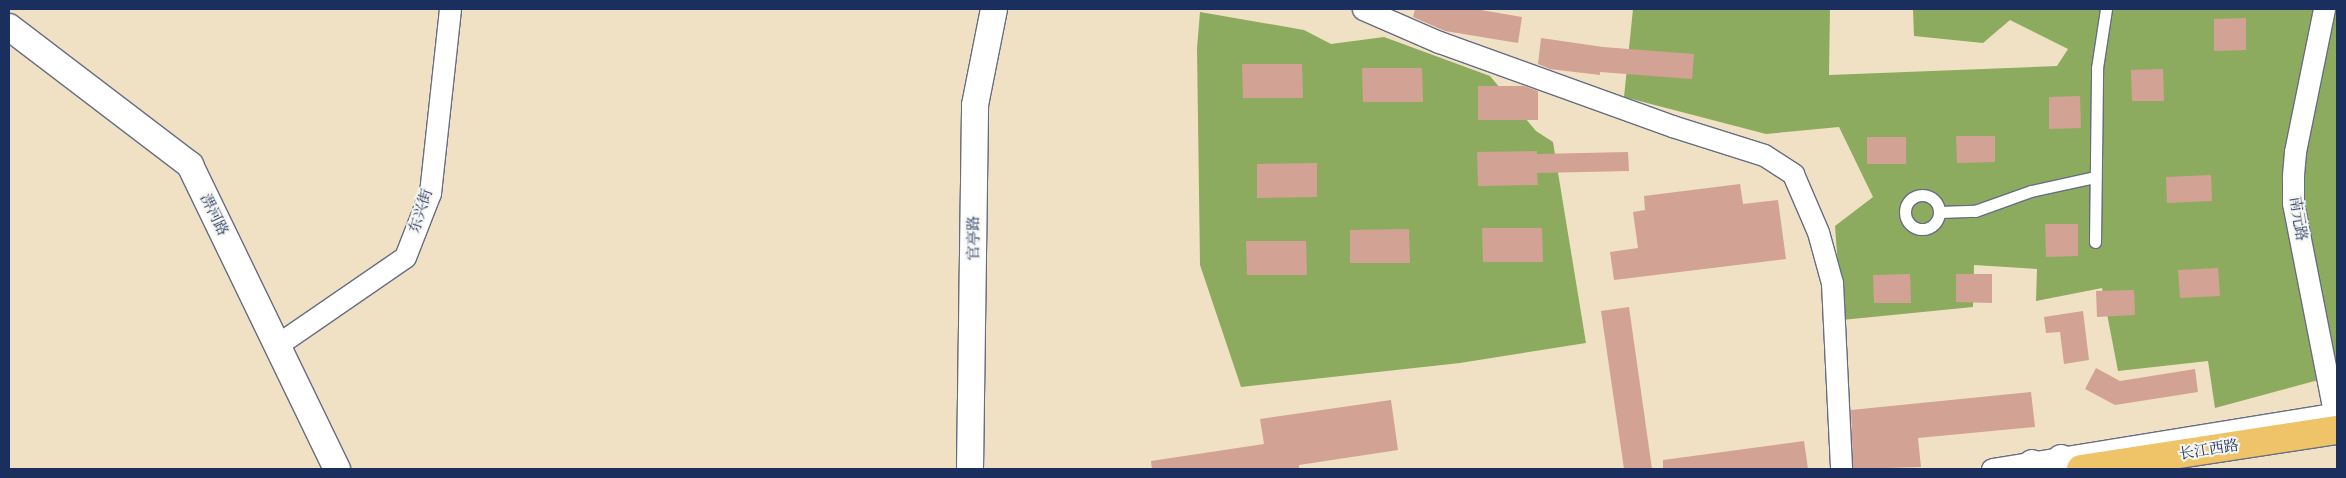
<!DOCTYPE html>
<html>
<head>
<meta charset="utf-8">
<style>
  body { margin:0 }
  #map { position:relative; width:2346px; height:478px; overflow:hidden; background:#f0e1c4; font-family:"IM FELL French Canon","Noto Serif SC",serif }
  div>[style] { position:absolute }
  .forest>* { inset:0; background:#8dab5e }
  .building>* { inset:0; background:#d2a294 }
  .roads { filter:drop-shadow(1px 0 #666d82) drop-shadow(-1px 0 #666d82) drop-shadow(0 1px #666d82) drop-shadow(0 -1px #666d82) }
  .service>* { height:11px; margin:-5.5px; padding:0 5.5px; transform-origin:5.5px; border-radius:5.5px; background:#fff }
  .service>.ring { margin:-5.5px; padding:0; box-sizing:content-box; background:none; border:11px solid #fff; border-radius:50% }
  .minor>* { height:21px; margin:-10.5px; padding:0 10.5px; transform-origin:10.5px; border-radius:10.5px; background:#fff }
  .tertiary>* { height:26px; margin:-13px; padding:0 13px; transform-origin:13px; border-radius:13px; background:#fff }
  .trunk>* { height:28px; margin:-14px; padding:0 14px; transform-origin:14px; border-radius:14px; background:#efc469 }
  span { translate:-50% -50%; white-space:nowrap; text-align:center; line-height:1.15; -webkit-text-stroke:4px #f6f6f2; paint-order:stroke }
  .street-label { font-size:15px; color:#1b2f5e }
  .frame { position:absolute; inset:0; border:10px solid #1b2f5e; pointer-events:none }
</style>
</head>
<body>
<div id="map">
  <div class="forest">
    <i style="clip-path:polygon(1633px 9px,1830px 9px,1829px 75px,2057px 66px,2068px 49px,2010px 20px,1983px 43px,1914px 36px,1913px 9px,2337px 9px,2337px 375px,2215px 408px,2208px 361px,2118px 371px,2102px 288px,2036px 301px,2037px 269px,1974px 265px,1973px 307px,1842px 320px,1835px 226px,1873px 197px,1839px 127px,1766px 134px,1624px 97px)"></i>
    <i style="clip-path:polygon(1200px 12px,1304px 30px,1331px 44px,1384px 37px,1490px 76px,1536px 131px,1553px 142px,1586px 343px,1460px 363px,1241px 387px,1200px 265px,1197px 48px)"></i>
  </div>
  <div class="building">
    <i style="clip-path:polygon(1415px 9px,1475px 9px,1522px 17px,1518px 43px,1445px 31px,1413px 17px)"></i>
    <i style="clip-path:polygon(2246px 18px,2246px 50px,2214px 51px,2214px 19px)"></i>
    <i style="clip-path:polygon(1541px 38px,1603px 47px,1694px 54px,1692px 79px,1600px 72px,1600px 75px,1550px 69px,1538px 64px)"></i>
    <i style="clip-path:polygon(1242px 64px,1302px 64px,1303px 98px,1243px 98px)"></i>
    <i style="clip-path:polygon(1362px 68px,1422px 68px,1423px 102px,1363px 102px)"></i>
    <i style="clip-path:polygon(2163px 69px,2164px 101px,2132px 101px,2131px 70px)"></i>
    <i style="clip-path:polygon(1478px 86px,1524px 86px,1538px 91px,1538px 120px,1478px 120px)"></i>
    <i style="clip-path:polygon(2080px 96px,2081px 128px,2049px 129px,2049px 97px)"></i>
    <i style="clip-path:polygon(1956px 136px,1995px 136px,1995px 162px,1957px 163px)"></i>
    <i style="clip-path:polygon(1867px 137px,1906px 137px,1906px 164px,1867px 164px)"></i>
    <i style="clip-path:polygon(1537px 151px,1537px 154px,1628px 152px,1629px 171px,1537px 173px,1538px 185px,1478px 186px,1477px 152px)"></i>
    <i style="clip-path:polygon(1317px 163px,1317px 197px,1257px 198px,1257px 164px)"></i>
    <i style="clip-path:polygon(2211px 175px,2212px 201px,2167px 203px,2166px 177px)"></i>
    <i style="clip-path:polygon(1740px 184px,1743px 204px,1778px 200px,1786px 259px,1614px 280px,1610px 252px,1638px 248px,1633px 212px,1645px 210px,1644px 196px)"></i>
    <i style="clip-path:polygon(2045px 224px,2078px 224px,2078px 256px,2046px 257px)"></i>
    <i style="clip-path:polygon(1482px 228px,1542px 228px,1543px 262px,1483px 262px)"></i>
    <i style="clip-path:polygon(1409px 229px,1410px 263px,1350px 263px,1350px 230px)"></i>
    <i style="clip-path:polygon(1246px 241px,1306px 241px,1307px 275px,1247px 275px)"></i>
    <i style="clip-path:polygon(2218px 268px,2220px 296px,2180px 298px,2178px 270px)"></i>
    <i style="clip-path:polygon(1910px 274px,1911px 303px,1874px 303px,1873px 275px)"></i>
    <i style="clip-path:polygon(1956px 274px,1992px 274px,1992px 303px,1956px 302px)"></i>
    <i style="clip-path:polygon(2134px 290px,2135px 315px,2097px 317px,2096px 291px)"></i>
    <i style="clip-path:polygon(1629px 307px,1652px 469px,1624px 469px,1601px 311px)"></i>
    <i style="clip-path:polygon(2083px 311px,2089px 360px,2064px 364px,2060px 332px,2046px 333px,2044px 317px)"></i>
    <i style="clip-path:polygon(2096px 368px,2120px 381px,2195px 369px,2198px 392px,2115px 405px,2085px 389px)"></i>
    <i style="clip-path:polygon(2031px 392px,2035px 427px,1918px 438px,1921px 467px,1853px 469px,1851px 410px)"></i>
    <i style="clip-path:polygon(1391px 400px,1398px 450px,1299px 465px,1299px 469px,1152px 469px,1151px 461px,1264px 444px,1260px 419px)"></i>
    <i style="clip-path:polygon(1804px 441px,1808px 469px,1663px 469px,1663px 460px)"></i>
  </div>
  <div class="roads">
    <div class="service">
      <i class="ring" style="left:1905px;top:195px;width:23px;height:23px"></i>
      <i style="left:1939px;top:212px;width:36px;rotate:-2deg"></i>
      <i style="left:1975px;top:211px;width:59px;rotate:-19.7deg"></i>
      <i style="left:2031px;top:191px;width:66px;rotate:-12.3deg"></i>
      <i style="left:2095px;top:242px;width:174px;rotate:-89.3deg"></i>
      <i style="left:2097px;top:68px;width:60px;rotate:-81.3deg"></i>
    </div>
    <div class="minor">
      <i style="left:1363px;top:9px;width:83px;rotate:23.5deg"></i>
      <i style="left:1439px;top:42px;width:248px;rotate:19.8deg"></i>
      <i style="left:1672px;top:126px;width:96px;rotate:17.5deg"></i>
      <i style="left:1764px;top:155px;width:35px;rotate:33deg"></i>
      <i style="left:1793px;top:174px;width:63px;rotate:66.7deg"></i>
      <i style="left:1818px;top:232px;width:53px;rotate:74.6deg"></i>
      <i style="left:1832px;top:283px;width:186px;rotate:87.2deg"></i>
      <i style="left:2324px;top:9px;width:146px;rotate:101.5deg"></i>
      <i style="left:2295px;top:152px;width:25px;rotate:95deg"></i>
      <i style="left:2293px;top:177px;width:26px;rotate:90deg"></i>
      <i style="left:2293px;top:203px;width:229px;rotate:78.9deg"></i>
      <i style="left:277px;top:345px;width:155px;rotate:-34.5deg"></i>
      <i style="left:405px;top:257px;width:69px;rotate:-68.7deg"></i>
      <i style="left:430px;top:193px;width:185px;rotate:-83.8deg"></i>
      <i style="left:1992px;top:469px;width:350px;rotate:-9.2deg"></i>
    </div>
    <div class="tertiary">
      <i style="left:9px;top:27px;width:228px;rotate:37.3deg"></i>
      <i style="left:190px;top:165px;width:338px;rotate:64.2deg"></i>
      <i style="left:2061px;top:458px;width:11px;rotate:80deg"></i>
      <i style="left:2032px;top:463px;width:6px;rotate:81deg"></i>
      <i style="left:970px;top:469px;width:364px;rotate:-89.2deg"></i>
      <i style="left:975px;top:105px;width:98px;rotate:-78.8deg"></i>
    </div>
    <div class="trunk">
      <i style="left:2081px;top:469px;width:259px;rotate:-8.7deg"></i>
    </div>
  </div>
  <div class="street-label">
    <span style="left:421px;top:211px;rotate:-72deg">东兴街</span>
    <span style="left:214px;top:215px;rotate:64deg">淠河路</span>
    <span style="left:2298px;top:219px;rotate:81deg">南元路</span>
    <span style="left:974px;top:238px;rotate:-90deg">官亭路</span>
    <span style="left:2209px;top:450px;rotate:-9deg">长江西路</span>
  </div>
  <div class="frame"></div>
</div>
</body>
</html>
